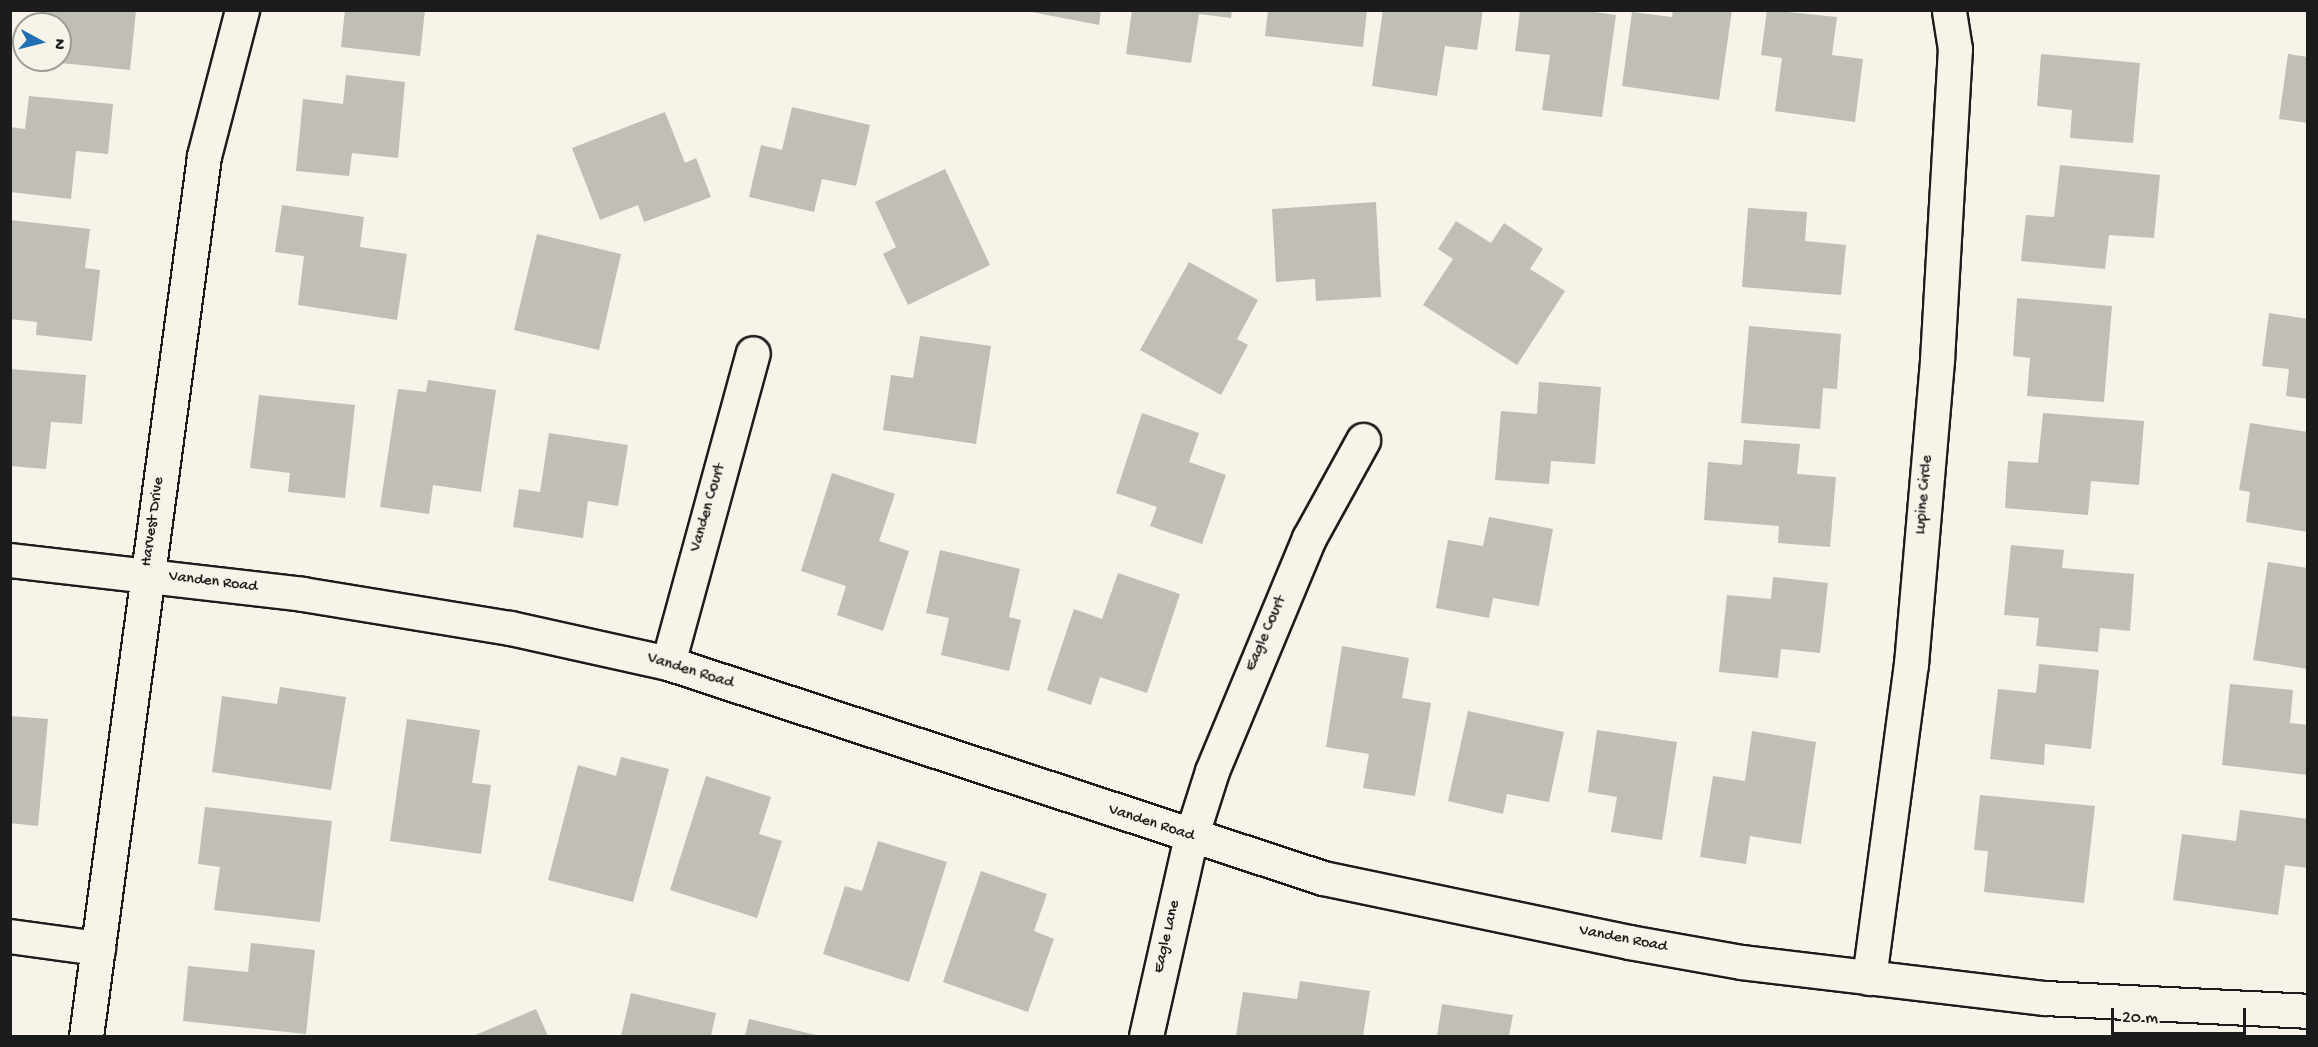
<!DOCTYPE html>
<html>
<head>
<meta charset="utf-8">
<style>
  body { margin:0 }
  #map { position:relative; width:2318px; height:1047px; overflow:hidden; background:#f7f3e8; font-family:"Gochi Hand",sans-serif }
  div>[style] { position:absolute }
  .building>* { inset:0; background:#c0beb5 }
  .roads { filter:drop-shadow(2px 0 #1c1c1c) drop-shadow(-2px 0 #1c1c1c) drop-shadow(0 2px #1c1c1c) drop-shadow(0 -2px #1c1c1c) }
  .minor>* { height:33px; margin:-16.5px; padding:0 16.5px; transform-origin:16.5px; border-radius:16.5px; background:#f7f3e8 }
  .tertiary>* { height:33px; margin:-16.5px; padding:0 16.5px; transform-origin:16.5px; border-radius:16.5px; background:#f7f3e8 }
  span { translate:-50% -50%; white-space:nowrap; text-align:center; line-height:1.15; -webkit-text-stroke:6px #f7f3e8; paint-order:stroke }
  .street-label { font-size:16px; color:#1c1c1c }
  .frame { position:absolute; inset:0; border:12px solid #1c1c1c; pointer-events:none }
  .north { position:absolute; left:12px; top:12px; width:60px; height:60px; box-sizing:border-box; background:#f7f3e8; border:2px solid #9f9d96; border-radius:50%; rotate:97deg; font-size:16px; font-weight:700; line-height:24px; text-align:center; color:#1c1c1c }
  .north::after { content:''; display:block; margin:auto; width:21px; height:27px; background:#1f6fb2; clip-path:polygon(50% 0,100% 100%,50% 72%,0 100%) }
  .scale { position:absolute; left:2111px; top:1008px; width:135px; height:27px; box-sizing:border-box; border:3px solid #1c1c1c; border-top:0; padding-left:8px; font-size:18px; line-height:21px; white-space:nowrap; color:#1c1c1c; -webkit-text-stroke:4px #f7f3e8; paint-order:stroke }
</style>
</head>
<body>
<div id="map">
  <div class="building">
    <i style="clip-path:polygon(43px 10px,136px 11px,130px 70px,51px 62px,60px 60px,60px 24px,41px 24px)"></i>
    <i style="clip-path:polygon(345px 10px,425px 10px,420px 56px,341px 47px)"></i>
    <i style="clip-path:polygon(1021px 10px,1101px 10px,1099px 25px)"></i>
    <i style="clip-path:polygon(1132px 10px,1232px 10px,1231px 18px,1199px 14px,1191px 63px,1126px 54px)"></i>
    <i style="clip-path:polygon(1268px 10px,1367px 10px,1363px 47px,1265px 36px)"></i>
    <i style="clip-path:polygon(1383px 10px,1483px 10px,1477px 50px,1445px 46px,1437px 96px,1372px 86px)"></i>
    <i style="clip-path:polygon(1520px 10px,1580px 10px,1616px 15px,1602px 117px,1542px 110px,1550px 55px,1515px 51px)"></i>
    <i style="clip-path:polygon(1673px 10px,1732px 10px,1719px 100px,1622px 86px,1632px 12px,1672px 17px)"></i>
    <i style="clip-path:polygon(1767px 10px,1837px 17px,1832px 55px,1863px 59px,1855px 122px,1775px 111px,1782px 58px,1761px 55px)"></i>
    <i style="clip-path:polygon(2041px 54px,2140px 63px,2133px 143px,2070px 138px,2072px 110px,2037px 106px)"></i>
    <i style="clip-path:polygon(2288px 54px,2308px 57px,2308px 123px,2279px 119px)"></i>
    <i style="clip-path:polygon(346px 75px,405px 82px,398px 158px,352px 153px,349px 176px,296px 171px,303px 99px,343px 104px)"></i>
    <i style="clip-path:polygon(29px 96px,113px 104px,108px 154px,76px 151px,71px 199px,10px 192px,10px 127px,25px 129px)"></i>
    <i style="clip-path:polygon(792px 107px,870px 125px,856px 186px,822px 179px,814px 212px,749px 197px,761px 145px,782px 150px)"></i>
    <i style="clip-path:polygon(665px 112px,685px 163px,696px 158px,711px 197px,644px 222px,638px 205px,600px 220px,572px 148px)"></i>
    <i style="clip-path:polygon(2060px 165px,2160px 175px,2154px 238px,2109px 235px,2105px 269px,2021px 261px,2026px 215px,2054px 217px)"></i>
    <i style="clip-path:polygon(945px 169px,990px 265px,908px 305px,883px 254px,896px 247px,875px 202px)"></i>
    <i style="clip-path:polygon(1376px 202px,1381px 297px,1316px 301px,1315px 279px,1276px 282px,1272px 209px)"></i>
    <i style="clip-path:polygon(282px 205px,364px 217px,360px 247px,407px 254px,397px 320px,298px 305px,304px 256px,275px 252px)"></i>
    <i style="clip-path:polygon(1748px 208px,1807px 212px,1805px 241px,1846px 245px,1841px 295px,1742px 287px)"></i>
    <i style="clip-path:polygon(10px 220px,90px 229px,85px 268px,100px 270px,92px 341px,36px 335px,37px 322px,10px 319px)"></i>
    <i style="clip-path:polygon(1456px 221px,1491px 243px,1504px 223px,1543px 249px,1530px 269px,1565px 291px,1517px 365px,1423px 305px,1453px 259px,1438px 249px)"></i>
    <i style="clip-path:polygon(537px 234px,621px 254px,599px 350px,514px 330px)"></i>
    <i style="clip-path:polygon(1189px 262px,1258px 300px,1237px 339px,1248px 345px,1221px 395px,1140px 350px)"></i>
    <i style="clip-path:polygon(2017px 298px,2112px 306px,2104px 402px,2027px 396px,2030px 358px,2013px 356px)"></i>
    <i style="clip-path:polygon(2269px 313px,2308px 319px,2308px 399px,2286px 396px,2289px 369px,2262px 366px)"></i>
    <i style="clip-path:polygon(1749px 326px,1841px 334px,1837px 389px,1823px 388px,1820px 429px,1741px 423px)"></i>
    <i style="clip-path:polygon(920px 336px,991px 346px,976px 444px,883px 430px,891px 375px,913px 378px)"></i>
    <i style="clip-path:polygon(10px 369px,86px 375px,82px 424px,51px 422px,46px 469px,10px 466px)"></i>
    <i style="clip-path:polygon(428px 380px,496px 390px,481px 492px,433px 485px,429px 514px,380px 507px,398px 389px,426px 392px)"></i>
    <i style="clip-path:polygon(1539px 382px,1601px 387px,1595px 464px,1551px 461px,1549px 484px,1495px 480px,1501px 411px,1537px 414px)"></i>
    <i style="clip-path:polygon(259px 395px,355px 405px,345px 498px,288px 492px,290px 473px,250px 468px)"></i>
    <i style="clip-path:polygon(1142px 413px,1199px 433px,1189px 462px,1226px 475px,1202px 544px,1150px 526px,1157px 507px,1116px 493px)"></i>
    <i style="clip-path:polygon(2043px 413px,2144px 421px,2139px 485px,2091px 481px,2088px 515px,2005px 508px,2008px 461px,2038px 463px)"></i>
    <i style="clip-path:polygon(2250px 423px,2308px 432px,2308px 532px,2246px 522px,2250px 492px,2239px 490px)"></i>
    <i style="clip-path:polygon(549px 433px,628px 445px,618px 506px,588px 501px,583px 538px,513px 527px,519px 489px,540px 492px)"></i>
    <i style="clip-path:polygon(1744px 440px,1800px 444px,1797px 474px,1836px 477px,1830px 547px,1778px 543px,1779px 526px,1704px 520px,1708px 462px,1742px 465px)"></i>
    <i style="clip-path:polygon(832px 473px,895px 494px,879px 541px,909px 551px,883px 631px,837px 615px,846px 586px,801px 571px)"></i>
    <i style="clip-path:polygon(1489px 517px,1553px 529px,1539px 606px,1493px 598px,1489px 618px,1436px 608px,1448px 540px,1483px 546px)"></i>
    <i style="clip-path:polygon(2011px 545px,2064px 550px,2062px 568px,2134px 574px,2130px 631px,2100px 628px,2098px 652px,2036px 646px,2039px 618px,2004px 615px)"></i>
    <i style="clip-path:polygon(940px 550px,1020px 569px,1009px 617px,1021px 620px,1009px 671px,941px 655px,949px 618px,926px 613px)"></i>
    <i style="clip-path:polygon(2268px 562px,2308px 568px,2308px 669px,2253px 660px)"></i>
    <i style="clip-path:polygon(1118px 573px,1180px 594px,1147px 693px,1100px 677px,1091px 705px,1047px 690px,1074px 609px,1102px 619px)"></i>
    <i style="clip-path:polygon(1773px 577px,1828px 583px,1820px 653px,1781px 649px,1778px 678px,1719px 672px,1727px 595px,1771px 599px)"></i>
    <i style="clip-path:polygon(1342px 646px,1409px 658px,1402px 698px,1431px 703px,1415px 796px,1363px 788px,1369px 754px,1326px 747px)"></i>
    <i style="clip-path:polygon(2039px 664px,2099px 670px,2091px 749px,2045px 744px,2044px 765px,1990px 759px,1998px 689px,2036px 693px)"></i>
    <i style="clip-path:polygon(2230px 684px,2293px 690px,2290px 723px,2308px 725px,2308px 775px,2222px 765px)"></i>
    <i style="clip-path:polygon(280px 687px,346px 697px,331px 790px,212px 772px,222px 696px,277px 704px)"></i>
    <i style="clip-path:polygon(1468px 711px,1564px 732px,1549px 802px,1507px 794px,1503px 814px,1448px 801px)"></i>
    <i style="clip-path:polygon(10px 716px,48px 719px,38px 826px,10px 823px)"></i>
    <i style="clip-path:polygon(407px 719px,480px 730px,472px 783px,491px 785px,481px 854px,390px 841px)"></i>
    <i style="clip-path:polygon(1597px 730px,1677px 742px,1662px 840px,1611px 832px,1617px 797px,1588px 792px)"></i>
    <i style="clip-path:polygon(1752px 731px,1816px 742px,1801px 844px,1750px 836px,1746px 864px,1700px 857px,1713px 776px,1745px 781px)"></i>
    <i style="clip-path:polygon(621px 757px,669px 769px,633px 902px,548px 880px,578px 765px,616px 776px)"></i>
    <i style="clip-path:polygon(706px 776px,771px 797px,759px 834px,782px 841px,757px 918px,670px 890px)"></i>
    <i style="clip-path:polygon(1980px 795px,2095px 806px,2084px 903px,1984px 892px,1988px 851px,1974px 850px)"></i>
    <i style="clip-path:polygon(205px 807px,332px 821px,320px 922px,214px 910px,220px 867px,198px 864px)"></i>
    <i style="clip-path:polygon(2240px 810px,2308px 819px,2308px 868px,2285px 865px,2278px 915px,2173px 900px,2182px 834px,2236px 841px)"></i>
    <i style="clip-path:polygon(878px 841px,947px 862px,909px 982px,823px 954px,845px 886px,862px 891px)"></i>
    <i style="clip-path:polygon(981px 871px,1047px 894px,1034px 931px,1054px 939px,1028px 1012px,943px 982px)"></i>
    <i style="clip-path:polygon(251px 943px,315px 950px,306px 1034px,183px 1021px,188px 966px,248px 972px)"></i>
    <i style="clip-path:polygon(1300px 981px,1370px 991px,1363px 1036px,1236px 1036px,1243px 992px,1297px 999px)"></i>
    <i style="clip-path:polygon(631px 993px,716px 1013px,711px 1036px,621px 1036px)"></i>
    <i style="clip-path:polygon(1442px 1004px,1513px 1015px,1509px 1036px,1437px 1036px)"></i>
    <i style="clip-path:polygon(536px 1009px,548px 1036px,473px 1036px)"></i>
    <i style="clip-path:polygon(749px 1019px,820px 1036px,745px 1036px)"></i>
  </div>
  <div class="roads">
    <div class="minor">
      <i style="left:668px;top:663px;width:321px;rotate:-74.7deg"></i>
      <i style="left:10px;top:936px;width:89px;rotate:7.8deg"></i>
      <i style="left:1869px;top:978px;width:317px;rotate:-82.4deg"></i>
      <i style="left:1911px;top:664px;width:305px;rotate:-85.1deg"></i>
      <i style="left:1937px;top:360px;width:312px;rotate:-86.7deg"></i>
      <i style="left:1955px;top:49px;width:39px;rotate:-99deg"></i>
      <i style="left:86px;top:1036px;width:888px;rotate:-82.36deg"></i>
      <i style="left:204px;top:156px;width:151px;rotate:-75.4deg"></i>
      <i style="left:1146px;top:1036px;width:204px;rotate:-77.3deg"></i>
      <i style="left:1191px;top:837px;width:69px;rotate:-72.3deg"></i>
      <i style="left:1212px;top:771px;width:252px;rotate:-67.4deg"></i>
      <i style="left:1309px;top:538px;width:112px;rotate:-61.1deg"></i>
    </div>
    <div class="tertiary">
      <i style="left:10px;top:560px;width:294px;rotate:6.6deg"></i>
      <i style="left:302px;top:594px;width:211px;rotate:9.3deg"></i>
      <i style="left:510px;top:628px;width:162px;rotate:12.5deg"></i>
      <i style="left:668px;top:663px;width:689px;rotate:18.17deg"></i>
      <i style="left:1323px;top:878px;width:313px;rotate:11.8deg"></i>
      <i style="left:1629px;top:942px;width:114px;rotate:10.1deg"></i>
      <i style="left:1741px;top:962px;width:306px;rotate:6.8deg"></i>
      <i style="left:2045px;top:998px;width:263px;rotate:2.8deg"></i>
    </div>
  </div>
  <div class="street-label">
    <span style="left:1925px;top:495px;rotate:-85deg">Lupine Circle</span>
    <span style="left:709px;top:508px;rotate:-74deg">Vanden Court</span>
    <span style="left:154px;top:522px;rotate:-82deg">Harvest Drive</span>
    <span style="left:213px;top:583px;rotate:7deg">Vanden Road</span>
    <span style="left:1267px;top:634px;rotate:-67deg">Eagle Court</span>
    <span style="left:690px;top:672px;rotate:17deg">Vanden Road</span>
    <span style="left:1151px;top:824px;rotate:18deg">Vanden Road</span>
    <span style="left:1168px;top:937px;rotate:-77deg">Eagle Lane</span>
    <span style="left:1623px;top:940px;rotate:11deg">Vanden Road</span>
  </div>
  <div class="frame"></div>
  <div class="north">N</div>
  <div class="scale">20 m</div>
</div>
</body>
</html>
